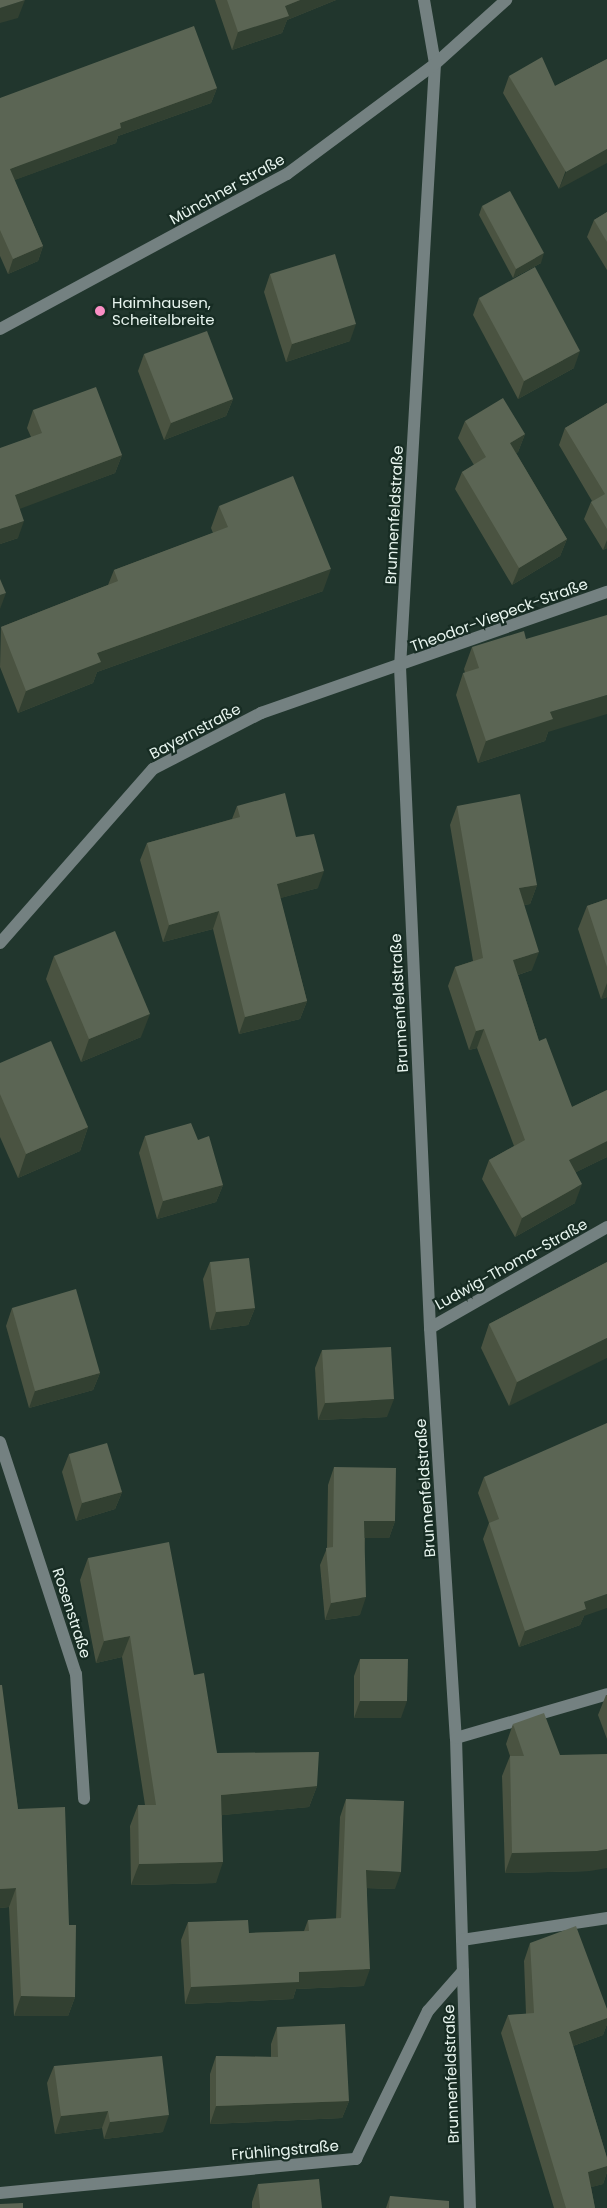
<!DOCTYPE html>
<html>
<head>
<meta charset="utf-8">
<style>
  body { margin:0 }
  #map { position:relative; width:607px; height:2208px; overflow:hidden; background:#21362d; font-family:Poppins,sans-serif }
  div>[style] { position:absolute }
  .minor>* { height:12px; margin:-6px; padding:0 6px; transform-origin:6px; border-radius:6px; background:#748181 }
  .wall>* { inset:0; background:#4a5341 }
  .shaded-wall>* { inset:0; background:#324031 }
  .building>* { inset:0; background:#5b6554 }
  .dots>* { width:16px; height:16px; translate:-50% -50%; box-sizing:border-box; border:3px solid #172c23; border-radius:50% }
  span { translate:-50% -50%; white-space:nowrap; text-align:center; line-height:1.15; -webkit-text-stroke:4.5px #172c23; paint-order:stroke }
  .street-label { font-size:15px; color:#e8f5ef }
  .poi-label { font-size:15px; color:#e8f5ef }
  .left { translate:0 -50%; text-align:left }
</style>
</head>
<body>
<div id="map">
  <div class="minor">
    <i style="left:424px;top:0;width:65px;rotate:80.2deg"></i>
    <i style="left:435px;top:64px;width:604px;rotate:93.32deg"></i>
    <i style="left:400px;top:667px;width:662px;rotate:87.4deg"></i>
    <i style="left:430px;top:1328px;width:411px;rotate:86.4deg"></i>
    <i style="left:456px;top:1738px;width:470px;rotate:88.3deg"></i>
    <i style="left:0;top:329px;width:326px;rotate:-28.4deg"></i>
    <i style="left:287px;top:174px;width:184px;rotate:-36.6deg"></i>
    <i style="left:435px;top:64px;width:96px;rotate:-42deg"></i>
    <i style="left:0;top:943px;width:232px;rotate:-48.7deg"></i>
    <i style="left:153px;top:769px;width:122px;rotate:-27.4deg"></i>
    <i style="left:261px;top:713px;width:367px;rotate:-19.3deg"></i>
    <i style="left:430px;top:1328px;width:204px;rotate:-29.7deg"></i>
    <i style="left:0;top:1442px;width:244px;rotate:71.9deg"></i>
    <i style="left:76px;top:1674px;width:125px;rotate:86.3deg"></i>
    <i style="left:456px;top:1738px;width:157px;rotate:-16.2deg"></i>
    <i style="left:462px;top:1940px;width:147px;rotate:-8.6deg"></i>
    <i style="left:0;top:2193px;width:358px;rotate:-5.5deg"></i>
    <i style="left:356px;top:2159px;width:165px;rotate:-64.1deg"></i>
    <i style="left:428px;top:2011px;width:53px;rotate:-48.8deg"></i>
  </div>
  <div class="wall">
    <i style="clip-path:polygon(215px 0,336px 0,287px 20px,282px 33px,232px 50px)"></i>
    <i style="clip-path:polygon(607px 59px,559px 189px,503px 93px,509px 76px,555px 86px)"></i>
    <i style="clip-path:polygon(217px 88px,211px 103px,118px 136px,116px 143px,14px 180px,43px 246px,38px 261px,8px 274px,0 256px,0 98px)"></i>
    <i style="clip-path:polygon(482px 206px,541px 263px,513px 278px,479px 215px)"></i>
    <i style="clip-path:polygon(607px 212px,607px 270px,587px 237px,594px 220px)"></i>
    <i style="clip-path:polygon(270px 274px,350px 341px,286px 362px,264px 292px)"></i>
    <i style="clip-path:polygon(479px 298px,574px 368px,518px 399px,473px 315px)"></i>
    <i style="clip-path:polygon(144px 354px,233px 399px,226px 416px,164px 440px,138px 371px)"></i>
    <i style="clip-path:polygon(607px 403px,607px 548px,603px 550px,584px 519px,591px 502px,592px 501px,559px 445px,565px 428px)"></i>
    <i style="clip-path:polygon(33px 410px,122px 455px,115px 473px,20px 508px,18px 538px,0 544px,31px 437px,27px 428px)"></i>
    <i style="clip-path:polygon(465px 421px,525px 434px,518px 452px,516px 453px,567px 539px,560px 556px,512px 585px,455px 489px,462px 472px,474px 465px,458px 438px)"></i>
    <i style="clip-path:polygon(219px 506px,323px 591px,97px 672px,93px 683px,18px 713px,0 667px,1px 627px,108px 585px,114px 570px,213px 533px,211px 528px)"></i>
    <i style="clip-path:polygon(472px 647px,548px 732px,545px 741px,478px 763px,456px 695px,463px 673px,465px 673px,464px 669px)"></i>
    <i style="clip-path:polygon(237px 806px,296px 837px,318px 888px,280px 898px,307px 1001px,300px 1019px,239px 1034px,213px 929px,163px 942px,140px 860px,147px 843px,232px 819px)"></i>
    <i style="clip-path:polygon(457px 806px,537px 885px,530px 904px,524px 905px,532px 970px,518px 975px,539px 1041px,572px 1107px,607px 1090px,607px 1157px,576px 1172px,575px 1203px,515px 1237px,482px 1179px,489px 1160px,514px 1146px,477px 1048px,469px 1050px,448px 986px,455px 967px,473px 961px,450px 825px)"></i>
    <i style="clip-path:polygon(607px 899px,607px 997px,601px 999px,578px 929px,587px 906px)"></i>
    <i style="clip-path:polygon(54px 956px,141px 1037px,81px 1062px,46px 979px)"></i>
    <i style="clip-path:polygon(0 1063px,88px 1127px,80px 1151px,18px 1178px,0 1137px)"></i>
    <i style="clip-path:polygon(145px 1136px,223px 1185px,216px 1202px,157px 1219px,139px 1153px)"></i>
    <i style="clip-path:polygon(210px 1262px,255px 1308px,248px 1325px,210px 1330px,203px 1279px)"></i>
    <i style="clip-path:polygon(607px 1262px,509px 1406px,481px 1348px,489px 1324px)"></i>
    <i style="clip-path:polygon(12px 1308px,100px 1373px,93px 1390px,29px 1408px,6px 1326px)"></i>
    <i style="clip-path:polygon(322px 1350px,387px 1417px,318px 1420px,315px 1368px)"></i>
    <i style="clip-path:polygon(69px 1454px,122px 1492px,115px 1509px,76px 1521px,62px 1472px)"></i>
    <i style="clip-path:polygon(334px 1467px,395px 1521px,389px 1538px,365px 1538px,360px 1615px,325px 1620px,320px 1565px,327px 1548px,328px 1485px)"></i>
    <i style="clip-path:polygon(484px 1477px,584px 1616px,580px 1625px,519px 1647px,483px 1539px,489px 1523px,478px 1493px)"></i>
    <i style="clip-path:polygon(88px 1558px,194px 1675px,217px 1753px,317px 1786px,309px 1807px,222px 1815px,216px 1883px,131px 1885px,130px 1826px,138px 1805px,145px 1805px,122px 1657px,96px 1663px,80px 1580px)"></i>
    <i style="clip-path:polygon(360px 1659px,401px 1718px,354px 1718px,354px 1676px)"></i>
    <i style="clip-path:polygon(0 1685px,18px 1809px,69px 1925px,75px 1997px,68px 2016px,14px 2016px,9px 1907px,0 1908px)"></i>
    <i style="clip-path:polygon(606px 1695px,607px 1695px,607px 1739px,598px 1715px)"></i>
    <i style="clip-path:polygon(513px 1724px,590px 1871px,505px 1873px,502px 1776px,510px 1756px,506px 1744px)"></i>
    <i style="clip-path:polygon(346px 1799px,395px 1889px,367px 1888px,364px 1986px,296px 1989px,293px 1999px,185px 2004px,181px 1940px,188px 1922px,249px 1933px,304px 1931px,308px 1920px,336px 1919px,340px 1817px)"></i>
    <i style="clip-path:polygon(530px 1943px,607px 2009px,607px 2024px,603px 2035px,573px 2046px,607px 2158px,607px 2172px,603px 2184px,591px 2187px,595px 2208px,554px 2208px,501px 2033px,508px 2015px,526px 2014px,524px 1961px)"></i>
    <i style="clip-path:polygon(277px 2027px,349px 2101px,342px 2118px,210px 2124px,210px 2074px,216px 2056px,271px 2057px,271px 2044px)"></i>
    <i style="clip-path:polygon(54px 2066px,163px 2132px,104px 2139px,102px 2128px,55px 2134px,47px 2083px)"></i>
    <i style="clip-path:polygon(258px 2184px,322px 2208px,252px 2208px,252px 2202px)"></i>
    <i style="clip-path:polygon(390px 2196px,449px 2208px,386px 2208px)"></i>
  </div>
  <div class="shaded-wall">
    <i style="clip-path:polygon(25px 0,18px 18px,0 23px,0 8px)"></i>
    <i style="clip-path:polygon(300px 0,336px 0,287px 20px,282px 33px,232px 50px,238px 32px,285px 6px)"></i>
    <i style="clip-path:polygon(217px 88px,211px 103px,118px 136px,116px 143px,4px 184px,10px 169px,120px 123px)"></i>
    <i style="clip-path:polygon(607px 149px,607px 163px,559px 189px,566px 172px)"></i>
    <i style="clip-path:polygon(43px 246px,38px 261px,8px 274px,13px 259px)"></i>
    <i style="clip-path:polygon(544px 253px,541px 263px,513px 278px,516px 269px)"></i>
    <i style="clip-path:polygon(356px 324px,350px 341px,286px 362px,292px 344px)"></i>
    <i style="clip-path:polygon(580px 351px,574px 368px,518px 399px,524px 381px)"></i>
    <i style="clip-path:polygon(233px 399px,226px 416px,164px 440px,171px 423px)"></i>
    <i style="clip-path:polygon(525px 434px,518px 452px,503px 460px,510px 443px)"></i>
    <i style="clip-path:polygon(122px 455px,115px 473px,9px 513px,15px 495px)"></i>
    <i style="clip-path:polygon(24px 521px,18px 538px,0 544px,0 529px)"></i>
    <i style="clip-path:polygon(567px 539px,560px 556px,512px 585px,519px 568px)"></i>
    <i style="clip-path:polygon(607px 540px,607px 548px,603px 550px)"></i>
    <i style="clip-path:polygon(331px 569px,323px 591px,97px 672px,93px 683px,18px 713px,26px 691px,97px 653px)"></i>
    <i style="clip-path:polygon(6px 593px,0 609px,0 595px)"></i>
    <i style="clip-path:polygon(607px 695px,607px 714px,548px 732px,545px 741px,478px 763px,486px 741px,550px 712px)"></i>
    <i style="clip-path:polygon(324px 871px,318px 888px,270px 901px,277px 884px)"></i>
    <i style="clip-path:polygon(537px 885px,530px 904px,512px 907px,519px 888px)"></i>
    <i style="clip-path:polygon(219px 911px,213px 929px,163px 942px,169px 925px)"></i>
    <i style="clip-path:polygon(539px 952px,532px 970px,506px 979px,513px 960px)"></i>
    <i style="clip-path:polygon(607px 983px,607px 997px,601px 999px)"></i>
    <i style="clip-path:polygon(307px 1001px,300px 1019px,239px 1034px,245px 1017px)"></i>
    <i style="clip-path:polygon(150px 1014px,141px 1037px,81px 1062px,89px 1039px)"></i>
    <i style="clip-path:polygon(484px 1029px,477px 1048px,469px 1050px,476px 1031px)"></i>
    <i style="clip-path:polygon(88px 1127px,80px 1151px,18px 1178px,26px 1154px)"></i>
    <i style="clip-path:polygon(607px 1141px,607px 1157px,562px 1179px,569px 1160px)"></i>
    <i style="clip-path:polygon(582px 1184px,575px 1203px,515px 1237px,522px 1218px)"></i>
    <i style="clip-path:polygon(223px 1185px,216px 1202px,157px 1219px,163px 1201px)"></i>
    <i style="clip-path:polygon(255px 1308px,248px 1325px,210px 1330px,216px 1312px)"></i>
    <i style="clip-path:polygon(607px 1338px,607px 1358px,509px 1406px,517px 1382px)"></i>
    <i style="clip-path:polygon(100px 1373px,93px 1390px,29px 1408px,35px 1391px)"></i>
    <i style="clip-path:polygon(394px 1399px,387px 1417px,318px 1420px,325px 1403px)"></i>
    <i style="clip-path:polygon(122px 1492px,115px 1509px,76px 1521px,82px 1503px)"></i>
    <i style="clip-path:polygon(364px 1521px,395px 1521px,389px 1538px,358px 1538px)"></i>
    <i style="clip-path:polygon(607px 1594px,607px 1608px,584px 1616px,580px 1625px,519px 1647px,525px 1631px,584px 1602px)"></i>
    <i style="clip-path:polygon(366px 1597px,360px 1615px,325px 1620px,331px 1603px)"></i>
    <i style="clip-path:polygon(130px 1636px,122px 1657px,96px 1663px,104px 1641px)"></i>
    <i style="clip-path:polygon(360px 1701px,407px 1701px,401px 1718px,354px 1718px)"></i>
    <i style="clip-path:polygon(317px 1786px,309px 1807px,214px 1816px,221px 1795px)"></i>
    <i style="clip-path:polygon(607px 1849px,607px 1868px,590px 1871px,505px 1873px,512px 1853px)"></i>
    <i style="clip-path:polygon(223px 1862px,216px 1883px,131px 1885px,139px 1864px)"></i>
    <i style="clip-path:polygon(366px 1870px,401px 1872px,395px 1889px,360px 1888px)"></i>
    <i style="clip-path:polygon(16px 1888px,9px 1907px,0 1908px,0 1889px)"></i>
    <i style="clip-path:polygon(370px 1969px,364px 1986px,296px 1989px,293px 1999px,185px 2004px,191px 1987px,299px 1972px)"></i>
    <i style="clip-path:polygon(21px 1996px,75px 1997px,68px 2016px,14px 2016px)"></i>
    <i style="clip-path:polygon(607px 2018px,607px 2024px,603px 2035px,562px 2050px,569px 2032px)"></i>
    <i style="clip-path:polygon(349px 2101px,342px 2118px,210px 2124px,216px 2106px)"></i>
    <i style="clip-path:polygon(108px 2111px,102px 2128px,55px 2134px,61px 2116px)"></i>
    <i style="clip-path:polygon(169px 2115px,163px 2132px,104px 2139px,110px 2122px)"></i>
    <i style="clip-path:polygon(607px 2166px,607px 2172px,603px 2184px,581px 2190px,588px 2172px)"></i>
  </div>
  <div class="building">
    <i style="clip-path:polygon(0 0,25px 0,0 8px)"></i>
    <i style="clip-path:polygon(227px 0,300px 0,285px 6px,289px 16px,238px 32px)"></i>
    <i style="clip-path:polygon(194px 26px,217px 88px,120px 123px,121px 128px,10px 169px,43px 246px,13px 259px,0 230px,0 98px)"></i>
    <i style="clip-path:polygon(542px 57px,555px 86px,607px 59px,607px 149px,566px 172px,509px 76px)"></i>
    <i style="clip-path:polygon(510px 191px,544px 253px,516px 269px,482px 206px)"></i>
    <i style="clip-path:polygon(607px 212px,607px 242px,594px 220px)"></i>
    <i style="clip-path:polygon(335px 254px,356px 324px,292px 344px,270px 274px)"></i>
    <i style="clip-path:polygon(535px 267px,580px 351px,524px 381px,479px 298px)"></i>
    <i style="clip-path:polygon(207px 331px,233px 399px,171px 423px,144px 354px)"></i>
    <i style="clip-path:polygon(96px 387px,122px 455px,15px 495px,24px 521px,0 529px,0 448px,42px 433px,33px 410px)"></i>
    <i style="clip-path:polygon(503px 398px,525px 434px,510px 443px,567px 539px,519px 568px,462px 472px,486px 457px,465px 421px)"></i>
    <i style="clip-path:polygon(607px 403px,607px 529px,591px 502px,605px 494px,565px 428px)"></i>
    <i style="clip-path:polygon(293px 476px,331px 569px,97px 653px,101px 662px,26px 691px,1px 627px,118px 581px,114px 570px,228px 527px,219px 506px)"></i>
    <i style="clip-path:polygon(0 579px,6px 593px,0 595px)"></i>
    <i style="clip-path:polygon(607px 615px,607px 695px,550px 712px,553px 719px,486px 741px,463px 673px,479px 668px,472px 647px,524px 631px,526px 639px)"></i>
    <i style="clip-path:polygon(285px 793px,296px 837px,314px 834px,324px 871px,277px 884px,307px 1001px,245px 1017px,219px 911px,169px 925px,147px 843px,240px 817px,237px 806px)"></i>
    <i style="clip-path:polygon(520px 794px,537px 885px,519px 888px,539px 952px,513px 960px,539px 1041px,546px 1038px,572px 1107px,607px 1090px,607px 1141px,569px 1160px,582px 1184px,522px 1218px,489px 1160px,525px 1140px,484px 1029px,476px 1031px,455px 967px,483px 958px,457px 806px)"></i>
    <i style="clip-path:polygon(607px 899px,607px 967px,587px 906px)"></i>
    <i style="clip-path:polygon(115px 931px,150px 1014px,89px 1039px,54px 956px)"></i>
    <i style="clip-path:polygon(51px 1041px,88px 1127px,26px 1154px,0 1094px,0 1063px)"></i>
    <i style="clip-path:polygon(191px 1123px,198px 1140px,209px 1136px,223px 1185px,163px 1201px,145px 1136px)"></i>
    <i style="clip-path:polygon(249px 1258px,255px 1308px,216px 1312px,210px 1262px)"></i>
    <i style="clip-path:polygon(607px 1262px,607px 1338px,517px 1382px,489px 1324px)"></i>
    <i style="clip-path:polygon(76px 1289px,100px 1373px,35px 1391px,12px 1308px)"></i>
    <i style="clip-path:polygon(391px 1347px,394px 1399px,325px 1403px,322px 1350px)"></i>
    <i style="clip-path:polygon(607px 1423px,607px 1594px,584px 1602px,586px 1609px,525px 1631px,489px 1523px,499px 1519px,484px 1477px)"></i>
    <i style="clip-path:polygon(107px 1443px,122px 1492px,82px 1503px,69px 1454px)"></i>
    <i style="clip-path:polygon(334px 1467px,396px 1468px,395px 1521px,364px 1521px,366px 1597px,331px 1603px,326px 1548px,333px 1547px)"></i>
    <i style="clip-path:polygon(169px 1542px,194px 1675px,204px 1673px,217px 1753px,319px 1752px,317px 1786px,221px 1795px,223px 1862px,139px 1864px,138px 1805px,156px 1805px,130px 1636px,104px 1641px,88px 1558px)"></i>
    <i style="clip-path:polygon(360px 1659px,408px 1659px,407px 1701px,360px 1701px)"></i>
    <i style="clip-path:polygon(0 1685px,2px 1685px,18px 1809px,65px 1807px,69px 1925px,76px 1925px,75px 1997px,21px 1996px,16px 1888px,0 1889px)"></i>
    <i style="clip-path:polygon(544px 1713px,560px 1755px,607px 1754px,607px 1849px,597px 1851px,512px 1853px,510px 1756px,524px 1756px,513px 1724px)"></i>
    <i style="clip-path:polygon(346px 1799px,404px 1801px,401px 1872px,366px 1870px,370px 1969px,299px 1972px,299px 1982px,191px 1987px,188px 1922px,248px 1920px,249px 1933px,309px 1931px,308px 1920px,341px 1918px)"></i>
    <i style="clip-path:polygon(576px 1926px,607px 2009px,607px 2018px,569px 2032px,607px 2158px,607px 2166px,588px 2172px,595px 2208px,566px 2208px,508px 2015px,534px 2013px,530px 1943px)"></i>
    <i style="clip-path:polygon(345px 2024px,349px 2101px,216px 2106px,216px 2056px,278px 2057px,277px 2027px)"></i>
    <i style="clip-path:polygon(162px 2056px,169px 2115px,110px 2122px,108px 2111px,61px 2116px,54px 2066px)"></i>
    <i style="clip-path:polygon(319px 2179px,322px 2208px,260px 2208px,258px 2184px)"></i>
    <i style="clip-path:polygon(390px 2196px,449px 2201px,449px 2208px,389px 2208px)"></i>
    <i style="clip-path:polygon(23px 2203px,23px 2208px,0 2208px,0 2204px)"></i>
  </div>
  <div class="dots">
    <i style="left:100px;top:311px;background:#fb8fc5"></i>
  </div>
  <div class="street-label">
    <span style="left:227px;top:189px;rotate:-29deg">Münchner Straße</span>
    <span style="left:394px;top:515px;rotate:-87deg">Brunnenfeldstraße</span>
    <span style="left:499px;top:615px;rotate:-20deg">Theodor-Viepeck-Straße</span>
    <span style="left:195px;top:731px;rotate:-28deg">Bayernstraße</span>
    <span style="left:399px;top:1003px;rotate:-93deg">Brunnenfeldstraße</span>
    <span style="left:511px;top:1264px;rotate:-29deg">Ludwig-Thoma-Straße</span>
    <span style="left:425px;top:1488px;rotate:-94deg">Brunnenfeldstraße</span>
    <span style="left:72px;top:1613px;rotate:72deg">Rosenstraße</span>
    <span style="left:451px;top:2074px;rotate:-92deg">Brunnenfeldstraße</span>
    <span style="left:285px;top:2150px;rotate:-5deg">Frühlingstraße</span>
  </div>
  <div class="poi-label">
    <span class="left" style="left:112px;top:311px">Haimhausen,<br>Scheitelbreite</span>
  </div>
</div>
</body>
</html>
